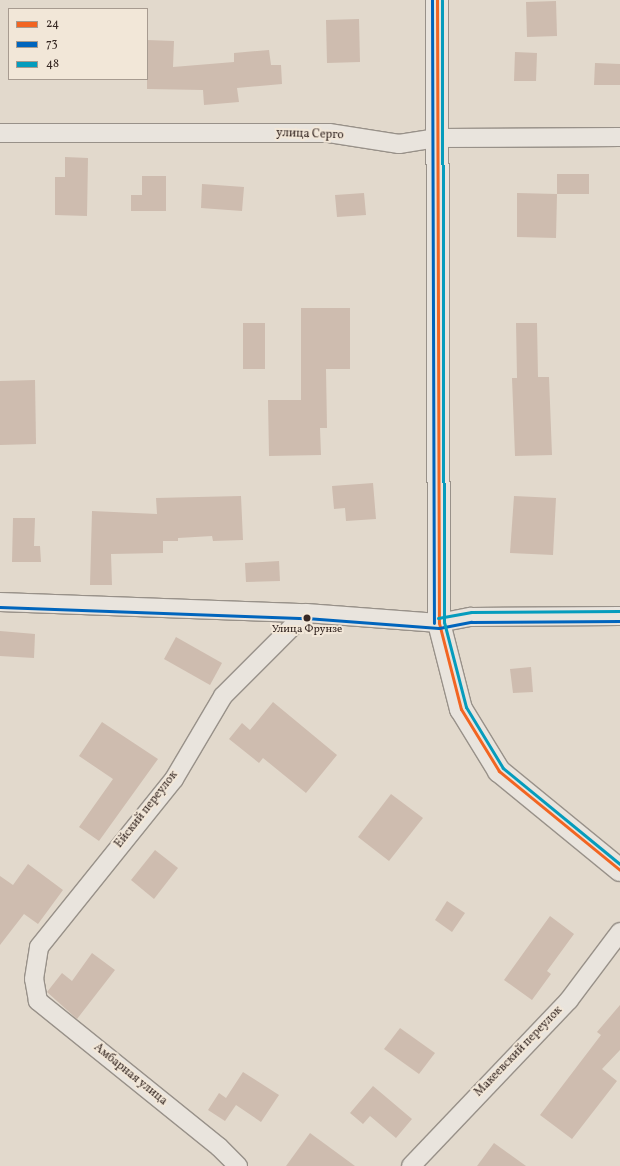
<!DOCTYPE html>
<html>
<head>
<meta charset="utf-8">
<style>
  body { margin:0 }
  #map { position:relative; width:620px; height:1166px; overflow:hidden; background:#e2d9cc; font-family:Vollkorn,serif }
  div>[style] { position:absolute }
  .building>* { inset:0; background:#cebcaf }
  .roads { filter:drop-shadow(1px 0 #989189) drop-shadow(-1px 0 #989189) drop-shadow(0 1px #989189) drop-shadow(0 -1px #989189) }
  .minor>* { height:18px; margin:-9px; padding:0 9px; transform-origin:9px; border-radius:9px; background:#e9e4dd }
  .tertiary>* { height:22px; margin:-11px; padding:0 11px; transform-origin:11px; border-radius:11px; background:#e9e4dd }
  .bus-1>* { height:3px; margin:-1.5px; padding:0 1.5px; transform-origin:1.5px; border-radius:1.5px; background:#f26522 }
  .bus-2>* { height:3px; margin:-1.5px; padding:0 1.5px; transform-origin:1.5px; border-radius:1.5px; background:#0065bd }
  .bus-3>* { height:3px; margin:-1.5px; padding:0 1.5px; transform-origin:1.5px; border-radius:1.5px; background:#059cbd }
  .dots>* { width:11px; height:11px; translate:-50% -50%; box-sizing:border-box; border:2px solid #f2e7d8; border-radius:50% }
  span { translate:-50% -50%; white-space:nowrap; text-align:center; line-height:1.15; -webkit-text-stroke:4px #f2e7d8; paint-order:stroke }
  .bus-label { font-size:11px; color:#362823 }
  .street-label { font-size:12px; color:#362823 }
  .legend { position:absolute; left:8px; top:8px; width:140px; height:72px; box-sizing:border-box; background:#f2e7d8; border:1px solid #a79b90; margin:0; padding:5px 7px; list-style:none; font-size:12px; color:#362823 }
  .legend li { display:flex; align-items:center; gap:8px; height:20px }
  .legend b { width:20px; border:1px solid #a79b90 }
</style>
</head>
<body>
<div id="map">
  <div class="building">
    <i style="clip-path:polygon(556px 1px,557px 36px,527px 37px,526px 2px)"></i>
    <i style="clip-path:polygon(359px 19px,360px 62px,327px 63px,326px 20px)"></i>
    <i style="clip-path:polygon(147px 40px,174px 41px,173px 67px,234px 62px,234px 53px,269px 50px,271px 65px,281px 65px,282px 84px,237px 88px,239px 102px,204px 105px,203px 90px,147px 89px)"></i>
    <i style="clip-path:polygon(515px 52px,537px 53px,536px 81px,514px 81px)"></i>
    <i style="clip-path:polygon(595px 63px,620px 64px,620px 85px,594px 85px)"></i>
    <i style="clip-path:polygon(65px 157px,88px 158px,87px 216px,55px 215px,55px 177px,65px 177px)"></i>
    <i style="clip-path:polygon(557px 174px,589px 174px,589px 194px,557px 194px)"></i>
    <i style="clip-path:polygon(142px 176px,166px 176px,166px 211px,131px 211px,131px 195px,142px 195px)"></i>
    <i style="clip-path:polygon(202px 184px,244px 187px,242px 211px,201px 208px)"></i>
    <i style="clip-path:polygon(364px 193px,366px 215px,337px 217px,335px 195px)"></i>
    <i style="clip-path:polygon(517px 193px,557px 194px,556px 238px,517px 237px)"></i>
    <i style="clip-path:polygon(301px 308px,350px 308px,350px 369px,326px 369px,327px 428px,320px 428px,321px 455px,269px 456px,268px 400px,301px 400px)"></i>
    <i style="clip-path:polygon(243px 323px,265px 323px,265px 369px,243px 369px)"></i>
    <i style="clip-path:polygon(516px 323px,537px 323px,538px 377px,549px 377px,552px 455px,515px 456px,512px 378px,517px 378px)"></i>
    <i style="clip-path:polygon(35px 380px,36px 444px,0 445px,0 381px)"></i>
    <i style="clip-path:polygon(373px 483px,376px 519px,346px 521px,345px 508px,334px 509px,332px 486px)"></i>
    <i style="clip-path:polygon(241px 496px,243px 540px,213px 541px,212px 536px,178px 538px,178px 541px,163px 541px,163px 553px,111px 554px,112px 585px,90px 585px,92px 511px,157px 514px,156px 498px)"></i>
    <i style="clip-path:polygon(514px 496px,556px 498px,553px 555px,510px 553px)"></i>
    <i style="clip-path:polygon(13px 518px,35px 518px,34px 546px,40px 546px,41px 562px,12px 562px)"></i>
    <i style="clip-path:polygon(279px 561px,280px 581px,246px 582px,245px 563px)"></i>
    <i style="clip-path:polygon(0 631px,35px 634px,34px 658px,0 656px)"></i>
    <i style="clip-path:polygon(176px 637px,222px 663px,210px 685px,164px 659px)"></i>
    <i style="clip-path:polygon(531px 667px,533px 692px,513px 693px,510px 669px)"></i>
    <i style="clip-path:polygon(273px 702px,337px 755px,306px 793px,263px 758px,259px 763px,229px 739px,242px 723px,250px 730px)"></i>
    <i style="clip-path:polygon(102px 722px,158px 759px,99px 841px,79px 827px,113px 779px,79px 756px)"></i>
    <i style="clip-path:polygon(391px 794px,423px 818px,389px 861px,358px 837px)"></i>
    <i style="clip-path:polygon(155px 850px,178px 868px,154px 899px,131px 880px)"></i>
    <i style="clip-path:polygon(28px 864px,63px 890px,38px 924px,24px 914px,0 945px,0 876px,13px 885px)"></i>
    <i style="clip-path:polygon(447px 901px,465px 913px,452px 932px,435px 920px)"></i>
    <i style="clip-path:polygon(550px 916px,574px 934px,547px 971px,551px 974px,532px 1000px,504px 980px)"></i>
    <i style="clip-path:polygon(92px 953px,115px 970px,77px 1019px,47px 992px,62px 973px,72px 981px)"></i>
    <i style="clip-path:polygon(620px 1005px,620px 1050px,602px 1069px,617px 1081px,572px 1139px,540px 1115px,601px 1035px,597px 1032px)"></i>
    <i style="clip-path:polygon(400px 1028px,435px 1053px,419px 1074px,384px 1049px)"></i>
    <i style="clip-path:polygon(243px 1072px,279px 1095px,261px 1122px,236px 1105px,225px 1121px,208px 1110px,219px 1093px,226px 1098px)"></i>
    <i style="clip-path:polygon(373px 1086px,412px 1119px,396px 1138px,370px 1116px,363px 1124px,350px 1113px)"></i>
    <i style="clip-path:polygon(310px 1133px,355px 1166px,286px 1166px)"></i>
    <i style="clip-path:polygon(494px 1143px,526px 1166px,477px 1166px)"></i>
  </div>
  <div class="roads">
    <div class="minor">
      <i style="left:0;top:133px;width:329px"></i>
      <i style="left:329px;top:133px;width:71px;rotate:8.9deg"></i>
      <i style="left:399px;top:144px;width:39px;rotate:-9deg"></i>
      <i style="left:438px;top:138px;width:182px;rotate:-0.3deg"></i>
      <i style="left:0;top:602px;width:306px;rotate:2.1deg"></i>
      <i style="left:306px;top:613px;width:133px;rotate:4.3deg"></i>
      <i style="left:439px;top:623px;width:33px;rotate:-11deg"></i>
      <i style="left:471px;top:617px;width:149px;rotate:-0.4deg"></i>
      <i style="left:238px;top:1166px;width:27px;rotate:-135deg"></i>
      <i style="left:219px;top:1147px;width:233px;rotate:-141.1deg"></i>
      <i style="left:38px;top:1001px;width:22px;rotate:-100deg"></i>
      <i style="left:34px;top:979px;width:32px;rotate:-81deg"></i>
      <i style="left:39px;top:947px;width:216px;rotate:-51.2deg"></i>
      <i style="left:174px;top:779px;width:96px;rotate:-59.4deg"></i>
      <i style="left:223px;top:696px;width:117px;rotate:-45deg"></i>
      <i style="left:411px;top:1166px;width:229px;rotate:-46.4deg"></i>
      <i style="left:569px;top:1000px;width:85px;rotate:-53.1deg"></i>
    </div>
    <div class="tertiary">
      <i style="left:437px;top:0;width:623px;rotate:89.82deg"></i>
      <i style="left:439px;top:623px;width:89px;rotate:75.7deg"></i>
      <i style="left:461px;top:709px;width:73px;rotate:58.5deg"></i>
      <i style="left:499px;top:771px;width:156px;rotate:39.3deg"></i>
    </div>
  </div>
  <div class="bus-1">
    <i style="left:437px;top:0;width:623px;rotate:89.82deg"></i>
    <i style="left:439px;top:623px;width:89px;rotate:75.7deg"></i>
    <i style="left:461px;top:709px;width:73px;rotate:58.5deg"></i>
    <i style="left:499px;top:771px;width:156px;rotate:39.3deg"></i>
  </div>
  <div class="bus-2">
    <i style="left:432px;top:0;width:623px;rotate:89.82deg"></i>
    <i style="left:0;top:607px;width:306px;rotate:2.1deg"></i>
    <i style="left:306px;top:618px;width:133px;rotate:4.3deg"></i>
    <i style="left:439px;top:628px;width:33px;rotate:-11deg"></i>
    <i style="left:471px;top:622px;width:149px;rotate:-0.4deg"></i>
  </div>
  <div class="bus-3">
    <i style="left:442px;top:0;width:622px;rotate:89.82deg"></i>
    <i style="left:444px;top:622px;width:88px;rotate:75.5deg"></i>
    <i style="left:466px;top:707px;width:71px;rotate:58.8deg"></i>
    <i style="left:503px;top:768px;width:151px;rotate:39.4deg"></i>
    <i style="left:438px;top:618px;width:34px;rotate:-10deg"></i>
    <i style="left:471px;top:612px;width:149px;rotate:-0.4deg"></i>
  </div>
  <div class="dots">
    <i style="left:307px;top:618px;background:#362823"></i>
  </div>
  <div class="bus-label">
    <span style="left:307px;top:630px">Улица Фрунзе</span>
  </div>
  <div class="street-label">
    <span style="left:310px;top:135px;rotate:2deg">улица Серго</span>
    <span style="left:147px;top:810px;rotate:-52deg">Ейский переулок</span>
    <span style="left:519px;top:1052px;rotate:-46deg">Макеевский переулок</span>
    <span style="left:130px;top:1075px;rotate:39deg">Амбарная улица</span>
  </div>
  <ul class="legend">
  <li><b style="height:5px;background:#f26522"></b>24</li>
  <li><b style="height:5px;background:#0065bd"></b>73</li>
  <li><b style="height:5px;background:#059cbd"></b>48</li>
  </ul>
</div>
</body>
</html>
